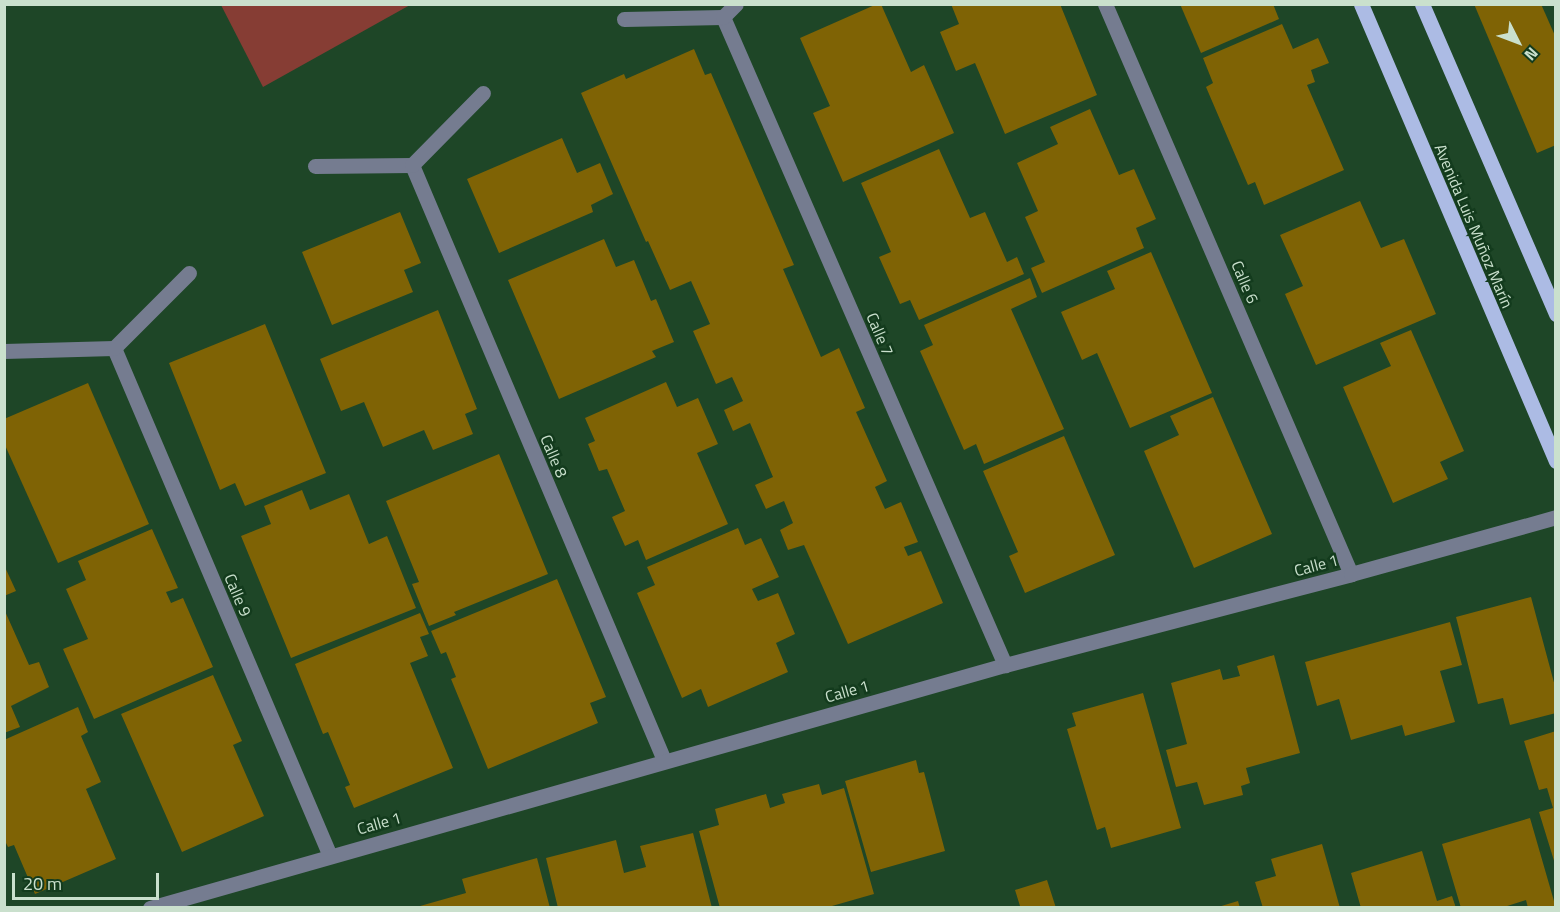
<!DOCTYPE html>
<html>
<head>
<meta charset="utf-8">
<style>
  body { margin:0 }
  #map { position:relative; width:1560px; height:912px; overflow:hidden; background:#1e4627; font-family:"Titillium Web",sans-serif }
  div>[style] { position:absolute }
  .green>* { inset:0; background:#863d34 }
  .building>* { inset:0; background:#7f6305 }
  .minor>* { height:15px; margin:-7.5px; padding:0 7.5px; transform-origin:7.5px; border-radius:7.5px; background:#757c90 }
  .major>* { height:15px; margin:-7.5px; padding:0 7.5px; transform-origin:7.5px; border-radius:7.5px; background:#acbbe4 }
  span { translate:-50% -50%; white-space:nowrap; text-align:center; line-height:1.15; -webkit-text-stroke:5px #133b1d; paint-order:stroke }
  .street-label { font-size:16px; color:#cae0cd }
  .frame { position:absolute; inset:0; border:6px solid #cae0cd; pointer-events:none }
  .north { position:absolute; left:1488px; top:12px; width:60px; height:60px; -webkit-text-stroke:4px #133b1d; paint-order:stroke; rotate:132deg; font-size:16px; font-weight:700; line-height:24px; text-align:center; color:#cae0cd }
  .north::after { content:''; display:block; margin:auto; width:21px; height:27px; background:#cae0cd; clip-path:polygon(50% 0,100% 100%,50% 72%,0 100%) }
  .scale { position:absolute; left:12px; top:873px; width:147px; height:27px; box-sizing:border-box; border:3px solid #cae0cd; border-top:0; padding-left:8px; font-size:18px; line-height:21px; white-space:nowrap; color:#cae0cd; -webkit-text-stroke:4px #133b1d; paint-order:stroke }
</style>
</head>
<body>
<div id="map">
  <div class="green">
    <i style="clip-path:polygon(221px 5px,410px 5px,263px 87px)"></i>
  </div>
  <div class="building">
    <i style="clip-path:polygon(877px 4px,881px 4px,884px 11px,911px 72px,924px 65px,954px 133px,843px 182px,813px 113px,830px 106px,800px 38px)"></i>
    <i style="clip-path:polygon(951px 4px,1060px 4px,1097px 95px,1005px 134px,975px 63px,956px 71px,940px 32px,959px 24px)"></i>
    <i style="clip-path:polygon(1180px 4px,1273px 4px,1279px 19px,1201px 53px)"></i>
    <i style="clip-path:polygon(1474px 4px,1541px 4px,1556px 38px,1556px 145px,1537px 153px)"></i>
    <i style="clip-path:polygon(1282px 24px,1293px 49px,1318px 38px,1329px 63px,1311px 70px,1315px 82px,1307px 85px,1344px 170px,1264px 205px,1255px 182px,1248px 185px,1206px 87px,1213px 83px,1203px 58px)"></i>
    <i style="clip-path:polygon(694px 49px,705px 75px,711px 73px,794px 265px,783px 269px,821px 357px,839px 348px,865px 408px,856px 412px,887px 481px,875px 487px,885px 509px,901px 502px,918px 542px,904px 547px,908px 556px,921px 551px,943px 603px,848px 644px,804px 545px,788px 550px,780px 530px,793px 523px,784px 501px,766px 509px,755px 485px,773px 477px,750px 423px,733px 431px,724px 410px,743px 401px,732px 377px,716px 384px,693px 331px,710px 324px,691px 281px,670px 290px,648px 241px,646px 242px,581px 93px,624px 74px,626px 79px)"></i>
    <i style="clip-path:polygon(1090px 109px,1119px 175px,1134px 169px,1156px 219px,1136px 228px,1144px 248px,1042px 293px,1031px 268px,1045px 262px,1025px 217px,1038px 211px,1017px 163px,1058px 144px,1050px 127px)"></i>
    <i style="clip-path:polygon(562px 138px,577px 173px,600px 163px,613px 194px,591px 205px,593px 212px,499px 253px,467px 179px)"></i>
    <i style="clip-path:polygon(939px 149px,970px 218px,985px 212px,1007px 262px,1017px 257px,1024px 274px,919px 320px,910px 300px,900px 304px,879px 257px,891px 252px,861px 183px)"></i>
    <i style="clip-path:polygon(1360px 201px,1381px 248px,1404px 239px,1436px 314px,1316px 365px,1285px 294px,1303px 286px,1280px 235px)"></i>
    <i style="clip-path:polygon(400px 212px,421px 263px,404px 270px,413px 292px,332px 325px,302px 252px)"></i>
    <i style="clip-path:polygon(604px 239px,616px 267px,634px 260px,651px 301px,656px 299px,674px 342px,652px 351px,656px 357px,559px 399px,508px 280px)"></i>
    <i style="clip-path:polygon(1151px 252px,1212px 393px,1130px 428px,1097px 353px,1082px 360px,1061px 312px,1115px 289px,1107px 271px)"></i>
    <i style="clip-path:polygon(1030px 278px,1037px 297px,1011px 309px,1064px 429px,984px 464px,976px 444px,964px 450px,920px 351px,933px 345px,924px 325px)"></i>
    <i style="clip-path:polygon(438px 310px,477px 409px,465px 414px,473px 434px,433px 450px,424px 430px,383px 447px,364px 402px,341px 411px,320px 359px)"></i>
    <i style="clip-path:polygon(265px 324px,326px 473px,245px 506px,235px 483px,220px 490px,169px 363px)"></i>
    <i style="clip-path:polygon(1411px 330px,1464px 451px,1440px 462px,1448px 479px,1393px 503px,1343px 387px,1391px 366px,1380px 343px)"></i>
    <i style="clip-path:polygon(666px 382px,677px 407px,698px 398px,718px 444px,697px 453px,728px 524px,646px 560px,638px 540px,625px 546px,612px 517px,625px 511px,607px 469px,599px 471px,588px 444px,595px 441px,585px 418px)"></i>
    <i style="clip-path:polygon(88px 383px,149px 524px,58px 563px,4px 443px,4px 419px)"></i>
    <i style="clip-path:polygon(1213px 397px,1272px 534px,1194px 568px,1144px 451px,1179px 435px,1170px 416px)"></i>
    <i style="clip-path:polygon(1064px 436px,1115px 555px,1025px 593px,1009px 556px,1018px 552px,983px 471px)"></i>
    <i style="clip-path:polygon(499px 454px,548px 574px,454px 612px,456px 615px,429px 626px,412px 584px,419px 582px,386px 501px)"></i>
    <i style="clip-path:polygon(302px 490px,310px 510px,349px 494px,369px 544px,387px 536px,416px 608px,291px 658px,241px 536px,271px 524px,264px 506px)"></i>
    <i style="clip-path:polygon(738px 528px,745px 545px,761px 538px,779px 577px,752px 589px,758px 601px,778px 593px,795px 634px,776px 643px,788px 672px,708px 707px,701px 689px,682px 698px,637px 593px,655px 585px,647px 567px)"></i>
    <i style="clip-path:polygon(152px 529px,178px 588px,166px 592px,171px 603px,183px 598px,213px 667px,94px 719px,63px 649px,88px 639px,66px 589px,86px 580px,78px 561px)"></i>
    <i style="clip-path:polygon(4px 565px,16px 591px,4px 596px)"></i>
    <i style="clip-path:polygon(557px 579px,606px 697px,590px 703px,598px 723px,488px 769px,451px 679px,456px 677px,446px 652px,441px 654px,431px 631px)"></i>
    <i style="clip-path:polygon(1531px 597px,1556px 690px,1556px 713px,1510px 725px,1503px 698px,1478px 704px,1456px 617px)"></i>
    <i style="clip-path:polygon(4px 609px,29px 665px,39px 662px,49px 687px,11px 706px,20px 727px,4px 733px)"></i>
    <i style="clip-path:polygon(420px 613px,429px 634px,420px 637px,428px 656px,410px 663px,453px 768px,354px 808px,345px 787px,350px 785px,328px 732px,323px 734px,295px 664px)"></i>
    <i style="clip-path:polygon(1450px 622px,1462px 665px,1440px 671px,1455px 722px,1405px 736px,1402px 725px,1351px 740px,1339px 699px,1317px 706px,1305px 662px)"></i>
    <i style="clip-path:polygon(1274px 655px,1300px 753px,1246px 768px,1250px 783px,1241px 786px,1243px 795px,1204px 805px,1197px 782px,1176px 787px,1166px 750px,1187px 744px,1171px 683px,1220px 669px,1223px 680px,1240px 676px,1237px 666px)"></i>
    <i style="clip-path:polygon(213px 675px,242px 741px,233px 745px,264px 816px,182px 852px,121px 714px)"></i>
    <i style="clip-path:polygon(1143px 693px,1181px 828px,1111px 848px,1105px 827px,1097px 830px,1067px 729px,1076px 726px,1072px 713px)"></i>
    <i style="clip-path:polygon(78px 707px,88px 732px,81px 736px,101px 782px,86px 789px,116px 859px,35px 894px,14px 845px,8px 847px,4px 839px,4px 740px)"></i>
    <i style="clip-path:polygon(1556px 731px,1556px 864px,1555px 864px,1539px 812px,1553px 808px,1547px 788px,1539px 790px,1524px 741px)"></i>
    <i style="clip-path:polygon(916px 760px,919px 773px,924px 772px,945px 851px,871px 872px,845px 781px)"></i>
    <i style="clip-path:polygon(819px 784px,822px 795px,844px 788px,874px 894px,825px 908px,720px 908px,699px 831px,719px 825px,715px 809px,766px 794px,770px 808px,785px 803px,782px 794px)"></i>
    <i style="clip-path:polygon(1530px 818px,1556px 908px,1528px 908px,1526px 900px,1501px 908px,1461px 908px,1442px 844px)"></i>
    <i style="clip-path:polygon(693px 833px,712px 908px,558px 908px,546px 858px,616px 840px,624px 873px,646px 867px,640px 846px)"></i>
    <i style="clip-path:polygon(1322px 844px,1340px 908px,1263px 908px,1255px 882px,1276px 876px,1271px 859px)"></i>
    <i style="clip-path:polygon(1422px 851px,1437px 901px,1452px 896px,1456px 908px,1361px 908px,1351px 873px)"></i>
    <i style="clip-path:polygon(537px 858px,550px 908px,413px 908px,466px 893px,462px 879px)"></i>
    <i style="clip-path:polygon(1047px 880px,1056px 908px,1016px 908px,1020px 906px,1015px 890px)"></i>
    <i style="clip-path:polygon(1238px 901px,1240px 908px,1218px 908px,1218px 907px)"></i>
  </div>
  <div class="minor">
    <i style="left:1105px;top:4px;width:621px;rotate:66.66deg"></i>
    <i style="left:723px;top:17px;width:707px;rotate:66.48deg"></i>
    <i style="left:624px;top:19px;width:99px;rotate:-1.2deg"></i>
    <i style="left:723px;top:17px;width:18px;rotate:-45deg"></i>
    <i style="left:412px;top:165px;width:646px;rotate:67.05deg"></i>
    <i style="left:315px;top:166px;width:97px;rotate:-0.6deg"></i>
    <i style="left:412px;top:165px;width:101px;rotate:-45.4deg"></i>
    <i style="left:114px;top:348px;width:552px;rotate:66.96deg"></i>
    <i style="left:4px;top:351px;width:110px;rotate:-1.6deg"></i>
    <i style="left:114px;top:348px;width:106px;rotate:-45deg"></i>
    <i style="left:150px;top:908px;width:889px;rotate:-15.87deg"></i>
    <i style="left:1005px;top:665px;width:358px;rotate:-14.7deg"></i>
    <i style="left:1351px;top:574px;width:213px;rotate:-15.5deg"></i>
  </div>
  <div class="major">
    <i style="left:1361px;top:4px;width:497px;rotate:66.9deg"></i>
    <i style="left:1422px;top:4px;width:338px;rotate:66.6deg"></i>
  </div>
  <div class="street-label">
    <span style="left:1474px;top:226px;rotate:67deg">Avenida Luis Muñoz Marín</span>
    <span style="left:1245px;top:282px;rotate:67deg">Calle 6</span>
    <span style="left:880px;top:334px;rotate:67deg">Calle 7</span>
    <span style="left:554px;top:456px;rotate:67deg">Calle 8</span>
    <span style="left:1316px;top:565px;rotate:-15deg">Calle 1</span>
    <span style="left:238px;top:595px;rotate:67deg">Calle 9</span>
    <span style="left:847px;top:691px;rotate:-16deg">Calle 1</span>
    <span style="left:379px;top:823px;rotate:-16deg">Calle 1</span>
  </div>
  <div class="frame"></div>
  <div class="north">N</div>
  <div class="scale">20 m</div>
</div>
</body>
</html>
